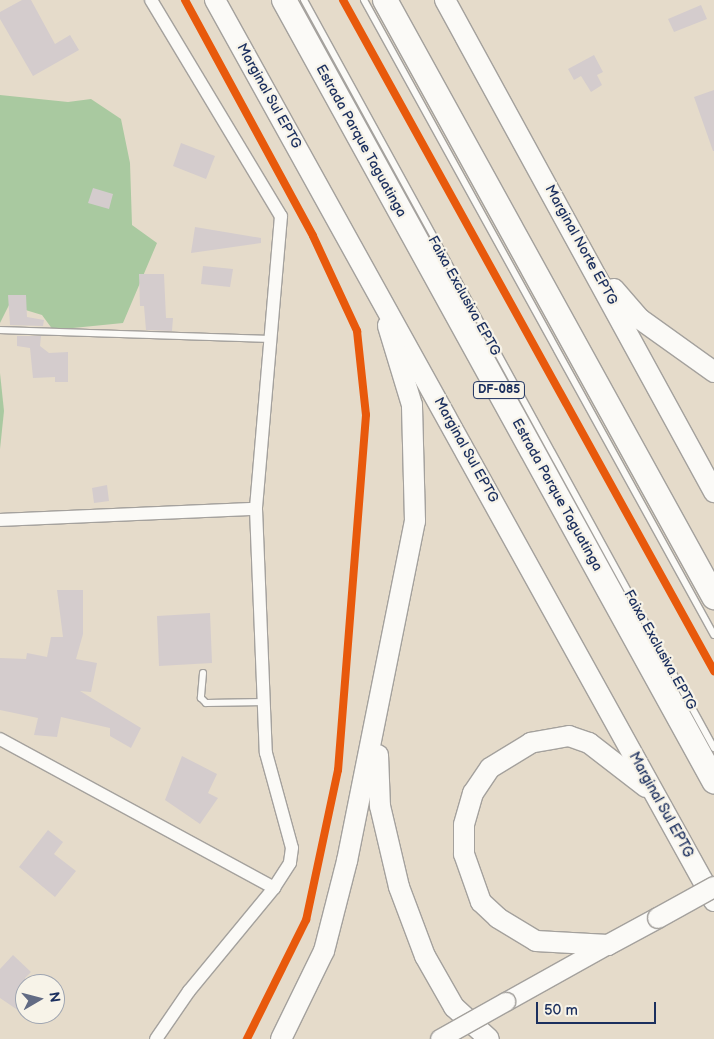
<!DOCTYPE html>
<html>
<head>
<meta charset="utf-8">
<style>
  body { margin:0 }
  #map { position:relative; width:714px; height:1039px; overflow:hidden; background:#e5dbca; font-family:"Balsamiq Sans",sans-serif }
  div>[style] { position:absolute }
  .forest>* { inset:0; background:#a9c9a0 }
  .building>* { inset:0; background:#d4cccd }
  .roads { filter:drop-shadow(1px 0 #a4a19d) drop-shadow(-1px 0 #a4a19d) drop-shadow(0 1px #a4a19d) drop-shadow(0 -1px #a4a19d) }
  .lane>* { height:6px; margin:-3px; padding:0 3px; transform-origin:3px; border-radius:3px; background:#fbfaf7 }
  .street>* { height:12px; margin:-6px; padding:0 6px; transform-origin:6px; border-radius:6px; background:#fbfaf7 }
  .secondary>* { height:18px; margin:-9px; padding:0 9px; transform-origin:9px; border-radius:9px; background:#fbfaf7 }
  .primary>* { height:20px; margin:-10px; padding:0 10px; transform-origin:10px; border-radius:10px; background:#fbfaf7 }
  .highway>* { height:24px; margin:-12px; padding:0 12px; transform-origin:12px; border-radius:12px; background:#fbfaf7 }
  .bridges { filter:drop-shadow(1px 0 #a4a19d) drop-shadow(-1px 0 #a4a19d) drop-shadow(0 1px #a4a19d) drop-shadow(0 -1px #a4a19d) }
  .secondary-bridge>* { height:18px; margin:-9px; padding:0 9px; transform-origin:9px; border-radius:9px; background:#fbfaf7 }
  .primary-bridge>* { height:20px; margin:-10px; padding:0 10px; transform-origin:10px; border-radius:10px; background:#fbfaf7 }
  .cycleway>* { height:8px; margin:-4px; padding:0 4px; transform-origin:4px; border-radius:4px; background:#e8590c }
  span { translate:-50% -50%; white-space:nowrap; text-align:center; line-height:1.15; -webkit-text-stroke:4.5px #f7f3e8; paint-order:stroke }
  .shield-label span { padding:1px 4px; background:#f7f3e8; border:1px solid; border-radius:4px; -webkit-text-stroke-width:0 }
  .shield-label { font-size:12px; color:#1b2f5e; font-weight:700 }
  .street-label { font-size:14px; color:#1b2f5e }
  .north { position:absolute; left:15px; top:974px; width:50px; height:50px; box-sizing:border-box; background:#f7f3e8; border:1px solid #9fa5b1; border-radius:50%; rotate:82deg; font-size:14px; font-weight:700; line-height:20px; text-align:center; color:#1b2f5e }
  .north::after { content:''; display:block; margin:auto; width:18px; height:22px; background:#626b84; clip-path:polygon(50% 0,100% 100%,50% 72%,0 100%) }
  .scale { position:absolute; left:536px; top:1002px; width:120px; height:22px; box-sizing:border-box; border:2px solid #1b2f5e; border-top:0; padding-left:6px; font-size:15px; line-height:18px; white-space:nowrap; color:#1b2f5e; -webkit-text-stroke:4px #f7f3e8; paint-order:stroke }
</style>
</head>
<body>
<div id="map">
  <div class="forest">
    <i style="clip-path:polygon(0 95px,68px 102px,91px 99px,121px 119px,130px 163px,132px 225px,157px 243px,123px 323px,53px 330px,42px 315px,9px 305px,0 323px)"></i>
    <i style="clip-path:polygon(0 373px,4px 411px,0 449px)"></i>
  </div>
  <div class="building">
    <i style="clip-path:polygon(22px 0,31px 0,55px 44px,70px 35px,79px 50px,33px 76px,0 19px,0 12px)"></i>
    <i style="clip-path:polygon(701px 5px,707px 19px,674px 32px,668px 19px)"></i>
    <i style="clip-path:polygon(594px 55px,603px 72px,597px 75px,602px 85px,591px 92px,581px 76px,574px 80px,568px 69px)"></i>
    <i style="clip-path:polygon(714px 90px,714px 151px,713px 151px,694px 97px)"></i>
    <i style="clip-path:polygon(181px 143px,215px 156px,206px 179px,173px 166px)"></i>
    <i style="clip-path:polygon(93px 188px,113px 194px,109px 209px,88px 203px)"></i>
    <i style="clip-path:polygon(195px 227px,261px 238px,261px 243px,191px 253px)"></i>
    <i style="clip-path:polygon(203px 266px,233px 269px,230px 287px,201px 284px)"></i>
    <i style="clip-path:polygon(139px 274px,164px 274px,166px 318px,173px 318px,172px 331px,146px 330px,144px 306px,140px 306px)"></i>
    <i style="clip-path:polygon(8px 295px,26px 295px,27px 317px,44px 320px,43px 326px,10px 325px)"></i>
    <i style="clip-path:polygon(17px 336px,41px 336px,40px 346px,49px 353px,68px 352px,68px 382px,55px 382px,55px 377px,33px 378px,30px 348px,17px 346px)"></i>
    <i style="clip-path:polygon(107px 485px,109px 501px,94px 503px,92px 488px)"></i>
    <i style="clip-path:polygon(57px 590px,83px 590px,83px 634px,76px 659px,97px 663px,91px 692px,80px 691px,141px 728px,131px 748px,110px 736px,110px 728px,61px 717px,57px 737px,34px 735px,38px 718px,0 710px,0 658px,26px 659px,27px 653px,47px 657px,51px 637px,63px 637px)"></i>
    <i style="clip-path:polygon(210px 613px,212px 663px,159px 666px,157px 616px)"></i>
    <i style="clip-path:polygon(182px 756px,217px 774px,208px 793px,218px 798px,200px 824px,165px 800px)"></i>
    <i style="clip-path:polygon(48px 830px,63px 842px,54px 854px,76px 871px,55px 897px,19px 867px)"></i>
    <i style="clip-path:polygon(13px 955px,31px 972px,25px 978px,25px 1015px,0 998px,0 969px)"></i>
  </div>
  <div class="roads">
    <div class="lane">
      <i style="left:304px;top:0;width:853px;rotate:61.27deg"></i>
      <i style="left:364px;top:0;width:725px;rotate:61.14deg"></i>
      <i style="left:0;top:330px;width:268px;rotate:1.9deg"></i>
      <i style="left:203px;top:673px;width:25px;rotate:95deg"></i>
      <i style="left:201px;top:698px;width:7px;rotate:45deg"></i>
      <i style="left:206px;top:703px;width:59px;rotate:-1deg"></i>
    </div>
    <div class="street">
      <i style="left:151px;top:0;width:252px;rotate:59deg"></i>
      <i style="left:281px;top:216px;width:294px;rotate:94.9deg"></i>
      <i style="left:256px;top:509px;width:244px;rotate:87.7deg"></i>
      <i style="left:266px;top:753px;width:98px;rotate:74.7deg"></i>
      <i style="left:292px;top:848px;width:15px;rotate:98deg"></i>
      <i style="left:290px;top:863px;width:30px;rotate:123deg"></i>
      <i style="left:0;top:520px;width:256px;rotate:-2.5deg"></i>
      <i style="left:0;top:739px;width:312px;rotate:28.5deg"></i>
      <i style="left:274px;top:888px;width:134px;rotate:129.5deg"></i>
      <i style="left:189px;top:991px;width:58px;rotate:124.5deg"></i>
    </div>
    <div class="secondary">
      <i style="left:506px;top:1002px;width:117px;rotate:-29.2deg"></i>
    </div>
    <div class="primary">
      <i style="left:215px;top:0;width:1030px;rotate:61.02deg"></i>
      <i style="left:445px;top:0;width:561px;rotate:61.33deg"></i>
      <i style="left:614px;top:289px;width:40px;rotate:49deg"></i>
      <i style="left:640px;top:319px;width:91px;rotate:35.6deg"></i>
      <i style="left:378px;top:755px;width:51px;rotate:87.8deg"></i>
      <i style="left:380px;top:806px;width:83px;rotate:76.8deg"></i>
      <i style="left:399px;top:887px;width:74px;rotate:69.4deg"></i>
      <i style="left:425px;top:956px;width:59px;rotate:60.4deg"></i>
      <i style="left:454px;top:1007px;width:47px;rotate:42.4deg"></i>
      <i style="left:646px;top:787px;width:72px;rotate:-142.3deg"></i>
      <i style="left:589px;top:743px;width:21px;rotate:-161deg"></i>
      <i style="left:569px;top:736px;width:39px;rotate:170deg"></i>
      <i style="left:531px;top:743px;width:48px;rotate:148.6deg"></i>
      <i style="left:490px;top:768px;width:30px;rotate:124deg"></i>
      <i style="left:473px;top:793px;width:33px;rotate:106deg"></i>
      <i style="left:464px;top:825px;width:29px;rotate:90deg"></i>
      <i style="left:464px;top:854px;width:51px;rotate:70.5deg"></i>
      <i style="left:481px;top:902px;width:23px;rotate:43deg"></i>
      <i style="left:498px;top:918px;width:44px;rotate:31.2deg"></i>
      <i style="left:536px;top:941px;width:72px;rotate:3.2deg"></i>
      <i style="left:608px;top:945px;width:57px;rotate:-28.4deg"></i>
      <i style="left:281px;top:1039px;width:98px;rotate:-64deg"></i>
      <i style="left:324px;top:951px;width:93px;rotate:-75.7deg"></i>
      <i style="left:347px;top:861px;width:347px;rotate:-78.7deg"></i>
      <i style="left:415px;top:521px;width:116px;rotate:-91.5deg"></i>
      <i style="left:412px;top:405px;width:83px;rotate:-106.9deg"></i>
    </div>
    <div class="highway">
      <i style="left:284px;top:0;width:892px;rotate:61.16deg"></i>
      <i style="left:385px;top:0;width:682px;rotate:61.14deg"></i>
    </div>
  </div>
  <div class="bridges">
    <div class="secondary-bridge">
      <i style="left:440px;top:1039px;width:76px;rotate:-29.3deg"></i>
    </div>
    <div class="primary-bridge">
      <i style="left:658px;top:918px;width:64px;rotate:-29deg"></i>
    </div>
  </div>
  <div class="cycleway">
    <i style="left:185px;top:0;width:268px;rotate:61.5deg"></i>
    <i style="left:313px;top:236px;width:105px;rotate:65.1deg"></i>
    <i style="left:357px;top:331px;width:84px;rotate:83.9deg"></i>
    <i style="left:366px;top:415px;width:356px;rotate:94.5deg"></i>
    <i style="left:338px;top:770px;width:153px;rotate:102deg"></i>
    <i style="left:306px;top:920px;width:133px;rotate:116.4deg"></i>
    <i style="left:343px;top:0;width:767px;rotate:61.06deg"></i>
  </div>
  <div class="shield-label">
    <span style="left:499px;top:390px">DF-085</span>
  </div>
  <div class="street-label">
    <span style="left:269px;top:96px;rotate:61deg">Marginal Sul EPTG</span>
    <span style="left:361px;top:141px;rotate:61deg">Estrada Parque Taguatinga</span>
    <span style="left:581px;top:245px;rotate:61deg">Marginal Norte EPTG</span>
    <span style="left:464px;top:296px;rotate:61deg">Faixa Exclusiva EPTG</span>
    <span style="left:466px;top:450px;rotate:61deg">Marginal Sul EPTG</span>
    <span style="left:557px;top:495px;rotate:61deg">Estrada Parque Taguatinga</span>
    <span style="left:660px;top:650px;rotate:61deg">Faixa Exclusiva EPTG</span>
    <span style="left:661px;top:805px;rotate:61deg">Marginal Sul EPTG</span>
  </div>
  <div class="north">N</div>
  <div class="scale">50 m</div>
</div>
</body>
</html>
